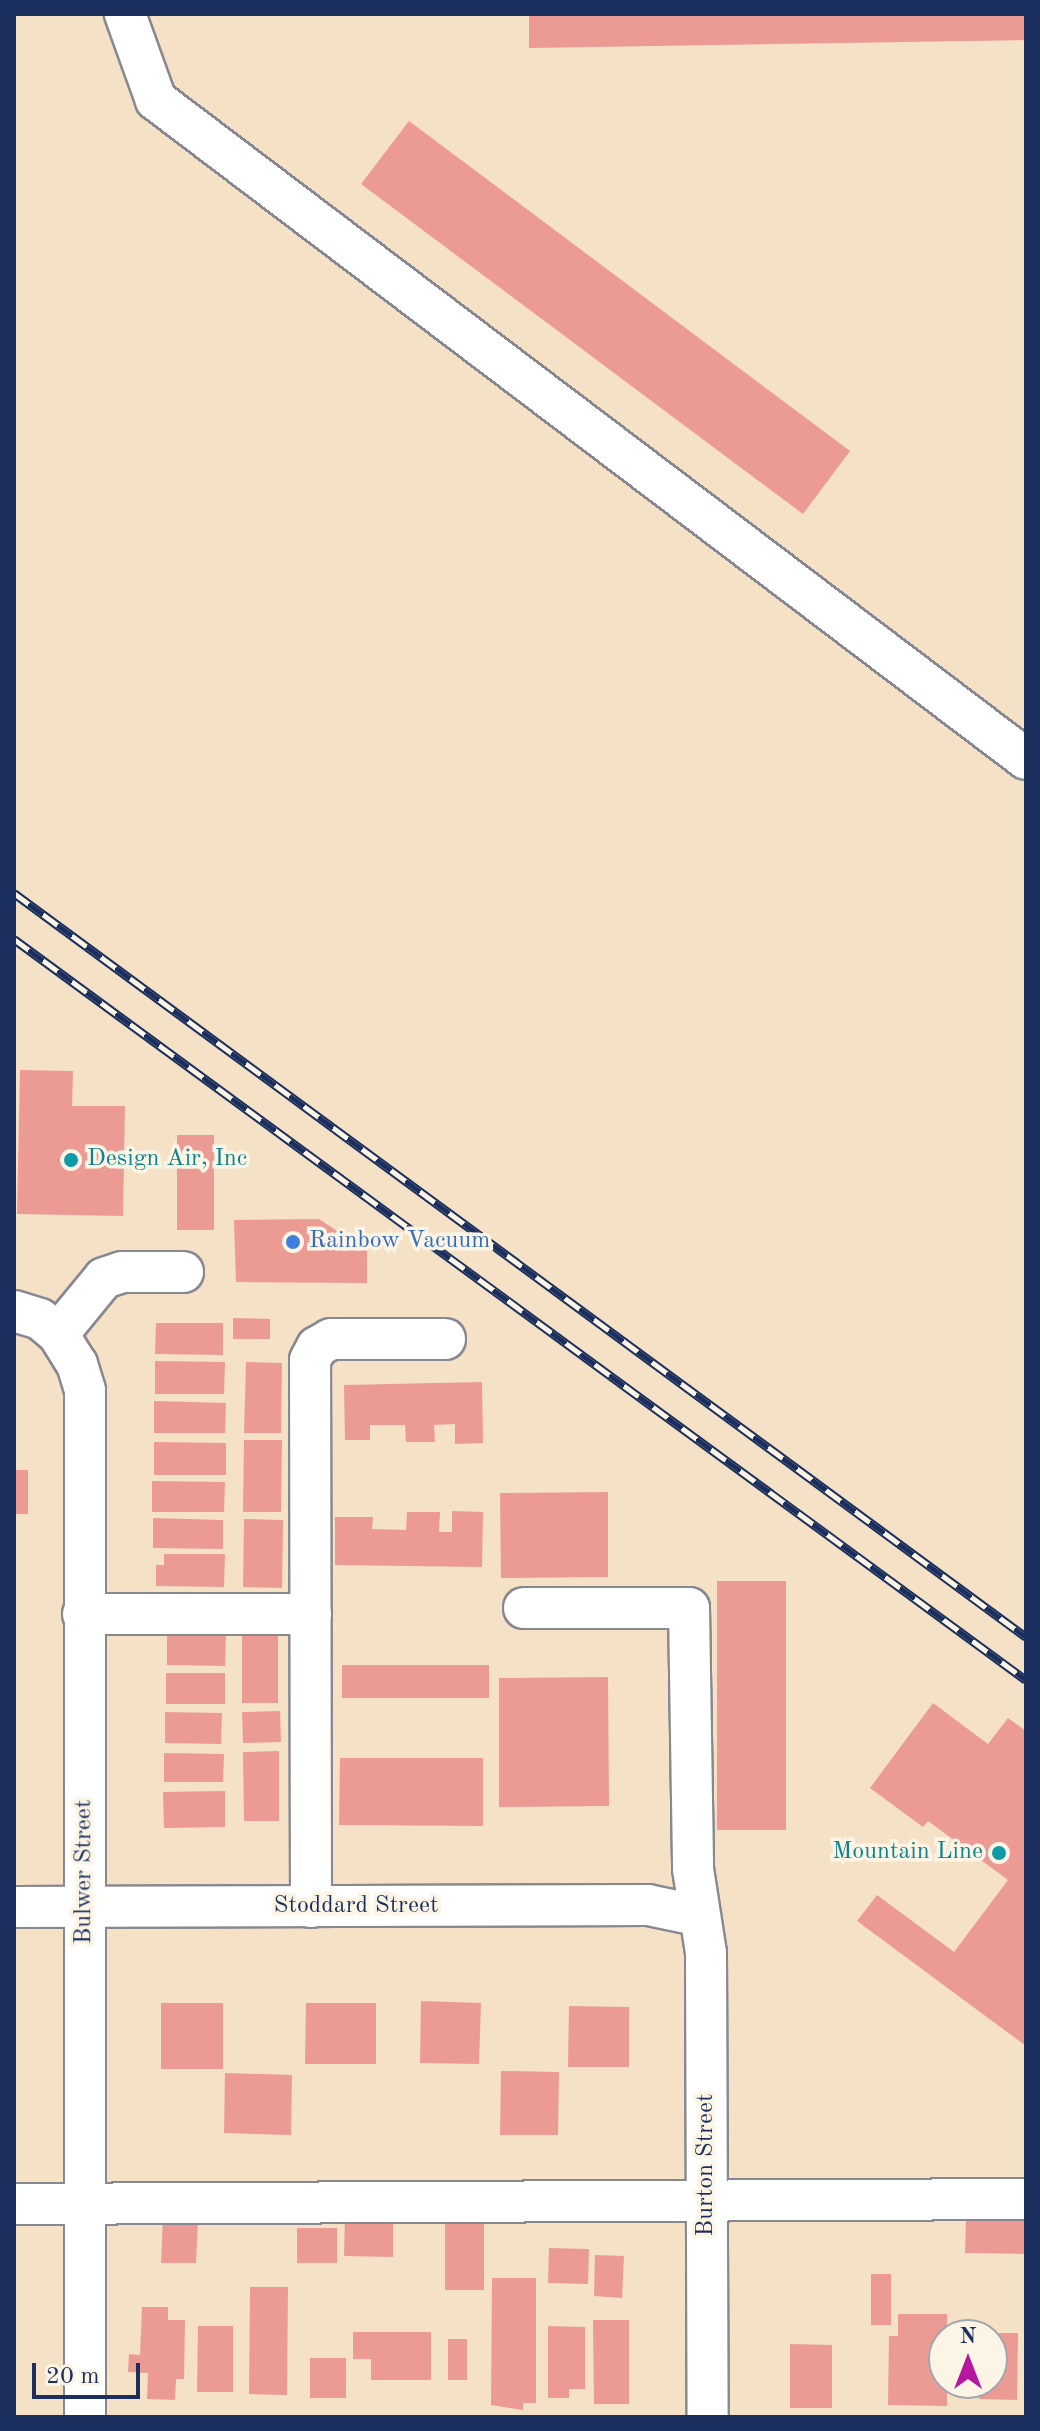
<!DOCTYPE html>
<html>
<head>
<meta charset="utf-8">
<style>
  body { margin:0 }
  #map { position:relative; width:1040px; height:2431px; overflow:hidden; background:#f5e1c6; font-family:"Old Standard TT",serif }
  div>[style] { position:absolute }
  .building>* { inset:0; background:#ec9b94 }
  .roads { filter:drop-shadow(2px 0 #888892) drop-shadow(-2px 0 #888892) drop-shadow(0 2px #888892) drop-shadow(0 -2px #888892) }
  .minor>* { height:40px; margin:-20px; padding:0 20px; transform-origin:20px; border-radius:20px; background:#fff }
  .rail>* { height:9px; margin-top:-4.5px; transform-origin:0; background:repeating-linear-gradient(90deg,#fcf5e5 0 18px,#1b2f5e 0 36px); box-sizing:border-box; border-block:2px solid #1b2f5e }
  .dots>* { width:22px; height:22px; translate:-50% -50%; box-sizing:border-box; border:4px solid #fcf5e5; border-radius:50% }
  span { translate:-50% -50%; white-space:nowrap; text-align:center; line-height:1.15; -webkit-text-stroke:7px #fcf5e5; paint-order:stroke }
  .culture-label { font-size:24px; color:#0d838f }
  .left { translate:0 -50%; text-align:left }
  .right { translate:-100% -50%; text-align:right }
  .shop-label { font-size:24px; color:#366cbe }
  .street-label { font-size:24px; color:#1b2f5e }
  .frame { position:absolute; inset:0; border:16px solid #1b2f5e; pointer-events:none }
  .north { position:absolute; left:928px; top:2319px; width:80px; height:80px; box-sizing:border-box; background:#fcf5e5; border:2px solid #a2a6af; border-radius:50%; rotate:0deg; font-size:22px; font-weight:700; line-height:32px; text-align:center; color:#1b2f5e }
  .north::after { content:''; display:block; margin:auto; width:28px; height:36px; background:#b5179e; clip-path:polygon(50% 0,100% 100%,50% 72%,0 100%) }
  .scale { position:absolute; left:32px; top:2363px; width:108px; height:36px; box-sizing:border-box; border:4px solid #1b2f5e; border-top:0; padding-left:10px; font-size:24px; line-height:28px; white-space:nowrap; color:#1b2f5e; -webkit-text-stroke:6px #fcf5e5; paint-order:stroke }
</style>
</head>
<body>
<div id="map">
  <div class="building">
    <i style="clip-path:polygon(529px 14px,1026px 14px,1026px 40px,529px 48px)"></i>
    <i style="clip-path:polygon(409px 121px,850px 451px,803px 514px,361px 184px)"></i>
    <i style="clip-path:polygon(20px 1070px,73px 1071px,72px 1106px,125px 1106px,123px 1216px,17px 1214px)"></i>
    <i style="clip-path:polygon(177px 1135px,214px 1135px,214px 1230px,177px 1230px)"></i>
    <i style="clip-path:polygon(319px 1219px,367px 1251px,367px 1283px,236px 1282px,234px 1220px)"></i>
    <i style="clip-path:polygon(233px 1318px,270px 1319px,270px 1339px,233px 1339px)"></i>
    <i style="clip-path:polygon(156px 1323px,223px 1323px,223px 1355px,155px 1354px)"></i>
    <i style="clip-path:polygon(155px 1361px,225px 1362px,224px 1394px,155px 1394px)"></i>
    <i style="clip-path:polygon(246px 1362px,282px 1363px,281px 1433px,244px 1433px)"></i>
    <i style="clip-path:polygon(482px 1382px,483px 1443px,455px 1444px,455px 1424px,434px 1425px,435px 1442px,406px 1442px,405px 1425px,370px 1425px,370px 1440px,345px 1440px,344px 1385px)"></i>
    <i style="clip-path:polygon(154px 1401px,226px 1403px,225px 1433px,154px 1433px)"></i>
    <i style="clip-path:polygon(244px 1440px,282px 1440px,281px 1512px,243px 1512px)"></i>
    <i style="clip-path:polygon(154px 1442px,226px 1443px,226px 1475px,154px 1475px)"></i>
    <i style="clip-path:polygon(14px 1470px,28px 1470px,28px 1514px,14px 1514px)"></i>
    <i style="clip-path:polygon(152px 1481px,225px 1482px,224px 1512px,152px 1512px)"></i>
    <i style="clip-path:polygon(608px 1492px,608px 1577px,501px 1578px,500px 1493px)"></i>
    <i style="clip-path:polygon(452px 1511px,483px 1512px,482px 1567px,335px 1565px,335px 1517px,373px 1517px,372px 1529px,406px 1530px,407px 1512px,440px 1512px,439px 1532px,452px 1532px)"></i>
    <i style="clip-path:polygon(153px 1518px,223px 1520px,223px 1549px,153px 1548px)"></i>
    <i style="clip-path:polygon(244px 1519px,283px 1520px,282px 1588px,243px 1587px)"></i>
    <i style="clip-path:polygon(164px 1554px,225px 1554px,224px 1587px,156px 1586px,156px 1565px,164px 1565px)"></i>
    <i style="clip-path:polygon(717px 1581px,786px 1581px,786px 1830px,717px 1830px)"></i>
    <i style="clip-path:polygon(167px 1631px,226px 1632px,225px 1666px,167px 1665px)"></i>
    <i style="clip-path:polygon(242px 1635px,278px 1635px,278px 1703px,242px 1703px)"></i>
    <i style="clip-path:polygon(342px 1665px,489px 1665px,489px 1698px,342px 1698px)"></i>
    <i style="clip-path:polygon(166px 1673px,225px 1673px,225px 1704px,166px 1704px)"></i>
    <i style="clip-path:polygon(608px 1677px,609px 1806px,499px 1807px,499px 1678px)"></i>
    <i style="clip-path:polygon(933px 1703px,988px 1744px,1008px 1718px,1026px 1731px,1026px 2046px,857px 1921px,877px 1895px,954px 1952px,1008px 1880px,928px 1821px,923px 1827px,870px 1788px)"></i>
    <i style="clip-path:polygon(280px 1711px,281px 1742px,243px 1743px,242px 1712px)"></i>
    <i style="clip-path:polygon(165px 1712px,222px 1713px,221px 1744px,165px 1743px)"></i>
    <i style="clip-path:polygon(279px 1751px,279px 1821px,244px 1821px,243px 1752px)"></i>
    <i style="clip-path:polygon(164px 1753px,224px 1754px,223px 1782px,164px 1782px)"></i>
    <i style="clip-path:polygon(340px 1758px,483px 1758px,483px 1826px,339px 1825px)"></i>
    <i style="clip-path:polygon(225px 1791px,225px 1827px,164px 1828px,163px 1792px)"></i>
    <i style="clip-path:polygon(421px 2001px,481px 2003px,479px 2064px,420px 2063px)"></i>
    <i style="clip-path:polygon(161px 2003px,223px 2003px,223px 2069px,161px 2069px)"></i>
    <i style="clip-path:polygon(306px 2003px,376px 2003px,376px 2064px,305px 2064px)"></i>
    <i style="clip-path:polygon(569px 2006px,629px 2007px,629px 2067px,568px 2067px)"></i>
    <i style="clip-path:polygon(501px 2071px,559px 2072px,558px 2135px,500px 2135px)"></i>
    <i style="clip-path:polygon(225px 2073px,292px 2075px,291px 2135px,224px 2133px)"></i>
    <i style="clip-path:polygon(345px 2215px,393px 2216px,393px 2257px,344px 2256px)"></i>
    <i style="clip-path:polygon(163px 2217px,198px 2217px,196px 2263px,161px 2263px)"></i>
    <i style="clip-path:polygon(445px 2217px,484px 2217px,484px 2290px,445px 2290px)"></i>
    <i style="clip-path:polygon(966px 2219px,1026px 2220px,1026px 2254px,965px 2253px)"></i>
    <i style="clip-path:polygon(297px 2228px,337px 2228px,337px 2263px,297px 2263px)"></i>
    <i style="clip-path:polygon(549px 2248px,589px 2249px,588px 2284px,548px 2283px)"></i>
    <i style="clip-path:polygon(595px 2255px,624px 2256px,622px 2298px,594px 2296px)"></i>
    <i style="clip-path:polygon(871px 2274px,891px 2274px,891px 2325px,871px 2325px)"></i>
    <i style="clip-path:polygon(492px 2278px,536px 2278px,536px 2403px,523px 2403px,523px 2410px,491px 2405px)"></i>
    <i style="clip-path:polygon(250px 2287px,288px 2287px,287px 2395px,249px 2394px)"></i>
    <i style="clip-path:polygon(142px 2307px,168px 2307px,168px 2320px,185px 2320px,184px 2379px,176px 2379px,175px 2400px,147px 2399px,148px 2373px,128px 2372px,129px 2354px,140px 2355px)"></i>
    <i style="clip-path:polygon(898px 2314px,947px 2314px,947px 2406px,888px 2405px,889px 2336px,898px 2336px)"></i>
    <i style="clip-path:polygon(593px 2320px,629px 2320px,629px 2404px,594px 2404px)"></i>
    <i style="clip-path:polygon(198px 2326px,233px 2326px,233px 2392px,197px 2392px)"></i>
    <i style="clip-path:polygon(548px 2326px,585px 2327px,585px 2389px,569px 2389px,569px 2398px,548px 2398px)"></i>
    <i style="clip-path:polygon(353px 2332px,431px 2332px,431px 2380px,371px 2380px,371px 2359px,353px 2359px)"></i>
    <i style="clip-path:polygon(992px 2333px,1018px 2333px,1017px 2400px,979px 2399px,979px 2383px,992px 2383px)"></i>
    <i style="clip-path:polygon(448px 2339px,467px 2339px,467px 2380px,448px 2380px)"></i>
    <i style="clip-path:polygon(790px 2344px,832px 2345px,832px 2408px,790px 2408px)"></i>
    <i style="clip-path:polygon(310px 2358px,346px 2358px,346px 2398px,310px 2398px)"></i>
  </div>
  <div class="roads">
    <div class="minor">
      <i style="left:125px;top:14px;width:91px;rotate:70.2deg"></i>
      <i style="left:156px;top:100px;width:1091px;rotate:37.14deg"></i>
      <i style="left:14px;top:1311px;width:27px;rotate:17deg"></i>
      <i style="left:40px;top:1319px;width:23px;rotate:40deg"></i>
      <i style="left:58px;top:1334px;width:36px;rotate:58deg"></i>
      <i style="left:77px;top:1364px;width:27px;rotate:73deg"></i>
      <i style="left:85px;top:1390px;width:1027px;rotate:90deg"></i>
      <i style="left:58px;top:1334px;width:72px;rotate:-50.6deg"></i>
      <i style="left:104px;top:1278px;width:19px;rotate:-18deg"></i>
      <i style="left:122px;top:1272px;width:61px"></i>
      <i style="left:524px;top:1608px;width:165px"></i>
      <i style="left:689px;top:1608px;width:261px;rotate:89.1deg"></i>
      <i style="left:693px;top:1869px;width:85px;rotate:81.2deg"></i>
      <i style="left:706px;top:1953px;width:464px;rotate:89.8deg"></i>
      <i style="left:83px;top:1614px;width:228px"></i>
      <i style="left:14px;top:1907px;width:634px;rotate:-0.18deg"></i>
      <i style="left:648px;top:1905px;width:49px;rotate:11.8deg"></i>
      <i style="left:311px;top:1907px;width:547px;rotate:-90.1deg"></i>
      <i style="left:310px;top:1360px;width:15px;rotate:-62deg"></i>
      <i style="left:317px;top:1347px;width:16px;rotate:-30deg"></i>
      <i style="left:331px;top:1339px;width:114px"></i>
      <i style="left:14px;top:2204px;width:1012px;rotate:-0.28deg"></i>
    </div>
  </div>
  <div class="rail">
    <i style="left:14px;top:893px;width:1256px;rotate:36.32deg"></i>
    <i style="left:14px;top:939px;width:1254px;rotate:36.21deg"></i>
  </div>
  <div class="dots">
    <i style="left:71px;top:1160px;background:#0f9aa8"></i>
    <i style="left:293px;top:1242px;background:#3f7fe0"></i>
    <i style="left:999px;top:1853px;background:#0f9aa8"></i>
  </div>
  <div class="culture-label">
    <span class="left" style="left:87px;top:1160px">Design Air, Inc</span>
    <span class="right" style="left:983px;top:1853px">Mountain Line</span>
  </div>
  <div class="shop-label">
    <span class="left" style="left:309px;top:1242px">Rainbow Vacuum</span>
  </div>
  <div class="street-label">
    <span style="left:85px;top:1872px;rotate:-90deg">Bulwer Street</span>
    <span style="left:356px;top:1907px">Stoddard Street</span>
    <span style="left:707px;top:2165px;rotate:-90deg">Burton Street</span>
  </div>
  <div class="frame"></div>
  <div class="north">N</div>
  <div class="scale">20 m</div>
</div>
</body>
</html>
